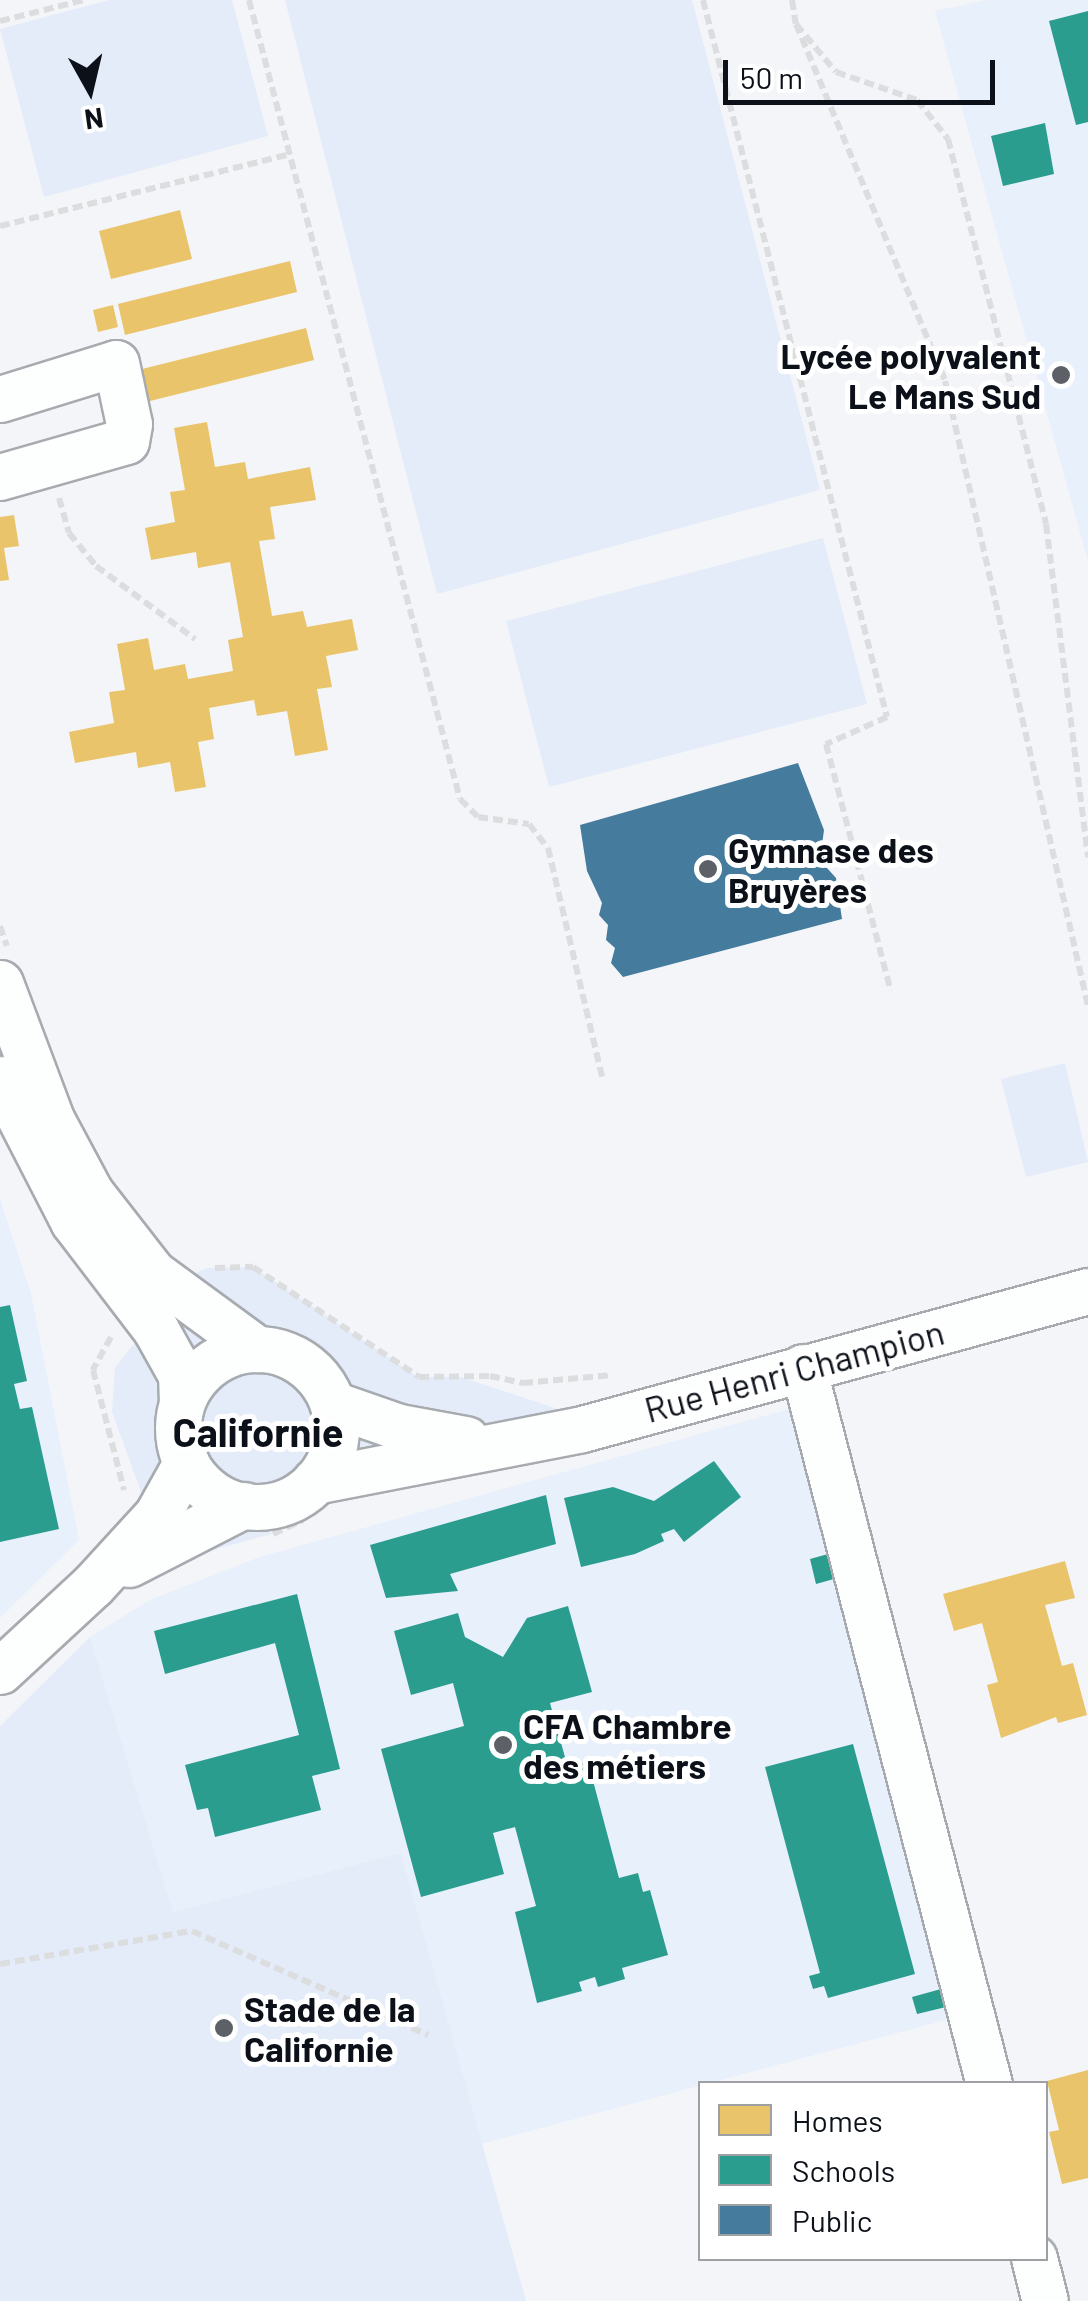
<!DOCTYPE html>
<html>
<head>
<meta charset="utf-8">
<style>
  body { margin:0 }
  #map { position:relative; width:1088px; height:2301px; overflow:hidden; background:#f3f5f8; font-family:Barlow,sans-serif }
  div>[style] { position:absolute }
  .built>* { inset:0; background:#e8f0fc }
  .green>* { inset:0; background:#e4ecf9 }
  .round { border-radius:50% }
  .homes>* { inset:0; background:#e9c46a }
  .schools>* { inset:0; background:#2a9d8f }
  .public>* { inset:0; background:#457b9d }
  .path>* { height:6px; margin-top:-3px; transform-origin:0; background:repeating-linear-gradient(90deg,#dcddde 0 10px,transparent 0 15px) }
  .roads { filter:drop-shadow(2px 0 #a7abb0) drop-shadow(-2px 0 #a7abb0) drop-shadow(0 2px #a7abb0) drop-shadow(0 -2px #a7abb0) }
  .minor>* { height:45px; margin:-22.5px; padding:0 22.5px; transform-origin:22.5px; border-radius:22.5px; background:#fdfefe }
  .minor>.ring { margin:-22.5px; padding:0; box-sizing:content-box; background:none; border:45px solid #fdfefe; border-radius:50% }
  .dots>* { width:28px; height:28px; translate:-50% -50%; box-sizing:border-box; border:5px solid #fff; border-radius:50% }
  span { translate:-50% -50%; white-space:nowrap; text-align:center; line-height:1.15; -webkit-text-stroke:10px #fff; paint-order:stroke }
  .poi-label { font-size:35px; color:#0c1119; font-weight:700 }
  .right { translate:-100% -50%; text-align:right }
  .left { translate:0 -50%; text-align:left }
  .street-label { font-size:35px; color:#0c1119 }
  .quarter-label { font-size:40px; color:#0c1119; font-weight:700 }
  .legend { position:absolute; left:698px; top:2081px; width:350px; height:180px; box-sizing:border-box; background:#fff; border:2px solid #9ea0a3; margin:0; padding:12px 18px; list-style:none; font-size:30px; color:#0c1119 }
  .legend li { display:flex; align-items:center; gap:20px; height:50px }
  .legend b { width:50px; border:2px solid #9ea0a3 }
  .north { position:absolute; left:40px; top:40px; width:100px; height:100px; -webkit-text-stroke:8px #fff; paint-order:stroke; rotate:172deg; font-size:28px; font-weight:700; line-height:40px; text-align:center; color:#0c1119 }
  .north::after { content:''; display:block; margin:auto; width:35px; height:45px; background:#0c1119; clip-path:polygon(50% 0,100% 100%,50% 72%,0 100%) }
  .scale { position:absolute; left:723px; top:60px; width:272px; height:45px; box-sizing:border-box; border:5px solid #0c1119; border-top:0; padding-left:12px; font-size:30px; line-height:35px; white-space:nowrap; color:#0c1119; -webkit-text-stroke:8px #fff; paint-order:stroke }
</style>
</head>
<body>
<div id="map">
  <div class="built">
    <i style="clip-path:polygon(987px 0,1088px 0,1088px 561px,935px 11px)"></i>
    <i style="clip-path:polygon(0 1199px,31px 1294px,79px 1540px,0 1618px)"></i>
    <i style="clip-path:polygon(793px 1408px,957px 2017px,481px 2144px,401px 1853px,173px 1912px,90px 1637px,150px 1600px,260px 1557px)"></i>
  </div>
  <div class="green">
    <i style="clip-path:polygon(109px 0,232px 0,268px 136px,44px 197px,0 29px)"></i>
    <i style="clip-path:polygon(285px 0,692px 0,820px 490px,437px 594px)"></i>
    <i style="clip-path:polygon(823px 538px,867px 704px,549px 787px,506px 621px)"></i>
    <i style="clip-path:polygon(1065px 1063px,1088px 1162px,1026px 1177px,1001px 1079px)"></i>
    <i style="clip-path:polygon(253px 1267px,418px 1377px,461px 1377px,561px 1410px,500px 1446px,331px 1457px,335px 1418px,312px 1371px,270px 1350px,234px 1352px,200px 1373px,178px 1418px,179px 1443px,197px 1480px,244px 1529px,275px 1533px,194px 1555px,144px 1500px,112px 1412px,115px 1368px,132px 1346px,192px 1305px,185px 1278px,207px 1268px)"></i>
    <i class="round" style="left:200px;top:1370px;width:114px;height:114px"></i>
    <i style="clip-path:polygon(90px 1637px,173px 1912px,401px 1853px,526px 2301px,0 2301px,0 1726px)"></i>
  </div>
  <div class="homes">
    <i style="clip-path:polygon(180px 210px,192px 259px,111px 279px,99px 231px)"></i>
    <i style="clip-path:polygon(290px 261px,297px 292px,125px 335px,118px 304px)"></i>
    <i style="clip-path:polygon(113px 305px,118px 327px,98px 332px,93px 310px)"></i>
    <i style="clip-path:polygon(306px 328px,314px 360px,142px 403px,134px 371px)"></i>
    <i style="clip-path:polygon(207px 422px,215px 467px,245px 462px,248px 479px,310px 467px,316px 500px,270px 507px,275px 539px,259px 541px,272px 616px,303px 611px,307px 627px,352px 619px,358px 650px,326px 656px,332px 687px,317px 689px,328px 750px,295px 756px,287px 711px,257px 716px,254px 700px,209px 708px,214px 739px,198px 742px,206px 787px,175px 792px,170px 762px,138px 768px,136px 752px,75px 763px,69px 732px,114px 723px,109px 692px,125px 690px,117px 644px,148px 638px,154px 670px,185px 664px,188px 679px,233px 671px,228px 640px,243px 637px,230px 562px,198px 568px,196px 552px,151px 560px,145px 528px,175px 522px,170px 492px,185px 490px,174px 428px)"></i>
    <i style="clip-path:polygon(14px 515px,19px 546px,4px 548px,9px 580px,0 581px,0 517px)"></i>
    <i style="clip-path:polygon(1065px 1561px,1075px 1598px,1045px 1605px,1062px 1666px,1073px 1663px,1087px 1715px,1058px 1723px,1056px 1717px,1001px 1738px,987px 1685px,998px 1682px,982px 1623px,954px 1631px,943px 1594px)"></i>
    <i style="clip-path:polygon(1088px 2070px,1088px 2178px,1062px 2184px,1049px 2132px,1059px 2130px,1047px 2081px)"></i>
  </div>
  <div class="schools">
    <i style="clip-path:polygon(1088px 11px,1088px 122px,1076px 125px,1049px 21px)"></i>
    <i style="clip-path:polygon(1045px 123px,1054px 174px,1003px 186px,991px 136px)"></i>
    <i style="clip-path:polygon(10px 1305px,27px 1381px,14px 1384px,20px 1409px,32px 1407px,59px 1529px,0 1542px,0 1307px)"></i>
    <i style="clip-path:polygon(714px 1461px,741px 1497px,684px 1542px,674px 1529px,661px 1534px,664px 1541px,635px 1554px,581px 1567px,564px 1498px,613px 1487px,654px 1501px)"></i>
    <i style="clip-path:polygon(546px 1495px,556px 1544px,450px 1574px,458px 1591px,386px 1598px,370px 1545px)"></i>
    <i style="clip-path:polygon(828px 1554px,834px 1579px,816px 1584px,810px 1559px)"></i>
    <i style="clip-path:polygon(297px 1594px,340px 1769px,312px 1776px,321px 1810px,215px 1837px,208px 1808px,197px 1810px,185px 1765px,299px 1735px,275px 1643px,165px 1674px,154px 1631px)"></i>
    <i style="clip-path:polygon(568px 1606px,592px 1692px,550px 1703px,568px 1768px,588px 1762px,619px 1878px,638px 1873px,643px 1892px,650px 1890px,668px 1955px,622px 1968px,625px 1979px,598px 1987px,595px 1977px,579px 1982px,582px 1991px,537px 2003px,515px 1912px,536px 1906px,515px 1827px,493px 1833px,504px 1874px,421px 1897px,381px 1749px,464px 1726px,453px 1683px,411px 1695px,394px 1631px,458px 1613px,465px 1637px,503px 1657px,527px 1618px)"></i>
    <i style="clip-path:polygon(853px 1744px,915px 1974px,828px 1998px,824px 1986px,813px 1989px,809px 1976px,820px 1973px,765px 1767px)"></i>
    <i style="clip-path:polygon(941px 1989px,946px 2007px,917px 2014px,912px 1997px)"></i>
  </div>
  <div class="public">
    <i style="clip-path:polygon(798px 763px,824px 830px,822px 845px,831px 855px,827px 868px,836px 878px,842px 919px,623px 977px,611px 963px,615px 948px,606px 940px,608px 925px,599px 915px,602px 903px,587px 871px,580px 825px)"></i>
  </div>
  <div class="path">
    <i style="left:249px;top:0;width:826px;rotate:75.21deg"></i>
    <i style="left:460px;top:799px;width:25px;rotate:45deg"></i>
    <i style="left:478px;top:817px;width:51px;rotate:7.8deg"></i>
    <i style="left:529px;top:824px;width:31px;rotate:52deg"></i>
    <i style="left:548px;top:848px;width:235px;rotate:76.7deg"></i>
    <i style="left:703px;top:0;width:740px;rotate:75.61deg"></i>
    <i style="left:887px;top:717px;width:67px;rotate:156.1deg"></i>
    <i style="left:826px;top:744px;width:255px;rotate:75.3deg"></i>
    <i style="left:792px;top:0;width:24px;rotate:81deg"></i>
    <i style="left:796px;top:24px;width:62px;rotate:50.2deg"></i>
    <i style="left:836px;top:72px;width:86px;rotate:19.1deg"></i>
    <i style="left:917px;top:100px;width:50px;rotate:51.5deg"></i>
    <i style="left:948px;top:139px;width:397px;rotate:75.7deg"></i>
    <i style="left:1046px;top:524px;width:336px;rotate:82.8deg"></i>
    <i style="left:0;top:21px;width:87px;rotate:-14deg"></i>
    <i style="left:796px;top:24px;width:387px;rotate:67.3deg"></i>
    <i style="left:945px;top:381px;width:641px;rotate:77.11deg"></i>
    <i style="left:0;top:226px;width:299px;rotate:-13.9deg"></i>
    <i style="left:59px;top:498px;width:36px;rotate:74deg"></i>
    <i style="left:69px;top:533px;width:43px;rotate:50.7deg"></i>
    <i style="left:96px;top:566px;width:123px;rotate:36.4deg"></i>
    <i style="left:0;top:926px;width:21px;rotate:71deg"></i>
    <i style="left:215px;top:1268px;width:38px;rotate:-2deg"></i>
    <i style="left:253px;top:1267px;width:199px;rotate:33.5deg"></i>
    <i style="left:419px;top:1377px;width:71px;rotate:-0.8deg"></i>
    <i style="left:490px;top:1376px;width:34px;rotate:12deg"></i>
    <i style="left:523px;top:1383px;width:90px;rotate:-5.1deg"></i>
    <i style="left:111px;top:1337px;width:38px;rotate:119deg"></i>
    <i style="left:93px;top:1370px;width:124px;rotate:75.5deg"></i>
    <i style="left:273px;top:1534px;width:33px;rotate:-25deg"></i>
    <i style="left:0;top:1964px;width:195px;rotate:-9.8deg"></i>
    <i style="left:192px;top:1931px;width:258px;rotate:23.8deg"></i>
  </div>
  <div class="roads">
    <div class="minor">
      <i style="left:0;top:399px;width:121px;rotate:-17.2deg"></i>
      <i style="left:116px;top:363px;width:62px;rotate:78deg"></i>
      <i style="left:129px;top:424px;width:17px;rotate:100deg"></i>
      <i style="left:126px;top:441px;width:131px;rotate:164.1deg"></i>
      <i style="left:0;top:983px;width:147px;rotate:69.4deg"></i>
      <i style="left:52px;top:1121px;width:81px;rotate:61.8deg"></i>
      <i style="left:90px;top:1192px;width:103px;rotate:52.1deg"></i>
      <i style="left:153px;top:1273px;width:129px;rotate:36.2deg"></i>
      <i style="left:0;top:1079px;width:160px;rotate:62.8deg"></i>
      <i style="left:73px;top:1221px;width:137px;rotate:52.7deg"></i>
      <i style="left:156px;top:1330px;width:51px;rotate:60.9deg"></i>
      <i style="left:181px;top:1375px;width:26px;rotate:88deg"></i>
      <i class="ring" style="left:178px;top:1349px;width:113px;height:113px"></i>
      <i style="left:803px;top:1367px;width:741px;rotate:75.46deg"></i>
      <i style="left:333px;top:1404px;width:70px;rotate:19.2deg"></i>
      <i style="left:399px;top:1427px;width:68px;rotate:10.2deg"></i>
      <i style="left:315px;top:1481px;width:272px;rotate:-11deg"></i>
      <i style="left:582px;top:1429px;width:524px;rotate:-15.26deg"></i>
      <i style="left:129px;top:1564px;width:129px;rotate:-27.2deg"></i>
      <i style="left:0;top:1671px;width:127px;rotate:-42.8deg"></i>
      <i style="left:93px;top:1585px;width:95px;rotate:-47.6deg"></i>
      <i style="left:157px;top:1515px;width:60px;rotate:-60.9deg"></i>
      <i style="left:1034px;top:2258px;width:44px;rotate:75.7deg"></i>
    </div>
  </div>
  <div class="dots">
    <i style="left:1061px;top:375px;background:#5d6167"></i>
    <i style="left:708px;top:869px;background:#5d6167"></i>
    <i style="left:503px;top:1745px;background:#5d6167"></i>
    <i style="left:224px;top:2028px;background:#5d6167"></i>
  </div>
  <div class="poi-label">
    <span class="right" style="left:1041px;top:375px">Lycée polyvalent<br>Le Mans Sud</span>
    <span class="left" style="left:728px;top:869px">Gymnase des<br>Bruyères</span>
    <span class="left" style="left:523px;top:1745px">CFA Chambre<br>des métiers</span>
    <span class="left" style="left:244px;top:2028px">Stade de la<br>Californie</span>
  </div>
  <div class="street-label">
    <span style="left:794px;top:1370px;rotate:-15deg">Rue Henri Champion</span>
  </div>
  <div class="quarter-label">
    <span style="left:258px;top:1431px">Californie</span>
  </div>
  <ul class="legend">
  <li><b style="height:28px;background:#e9c46a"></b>Homes</li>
  <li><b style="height:28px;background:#2a9d8f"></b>Schools</li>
  <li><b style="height:28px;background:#457b9d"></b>Public</li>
  </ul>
  <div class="north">N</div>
  <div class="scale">50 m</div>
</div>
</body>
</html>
